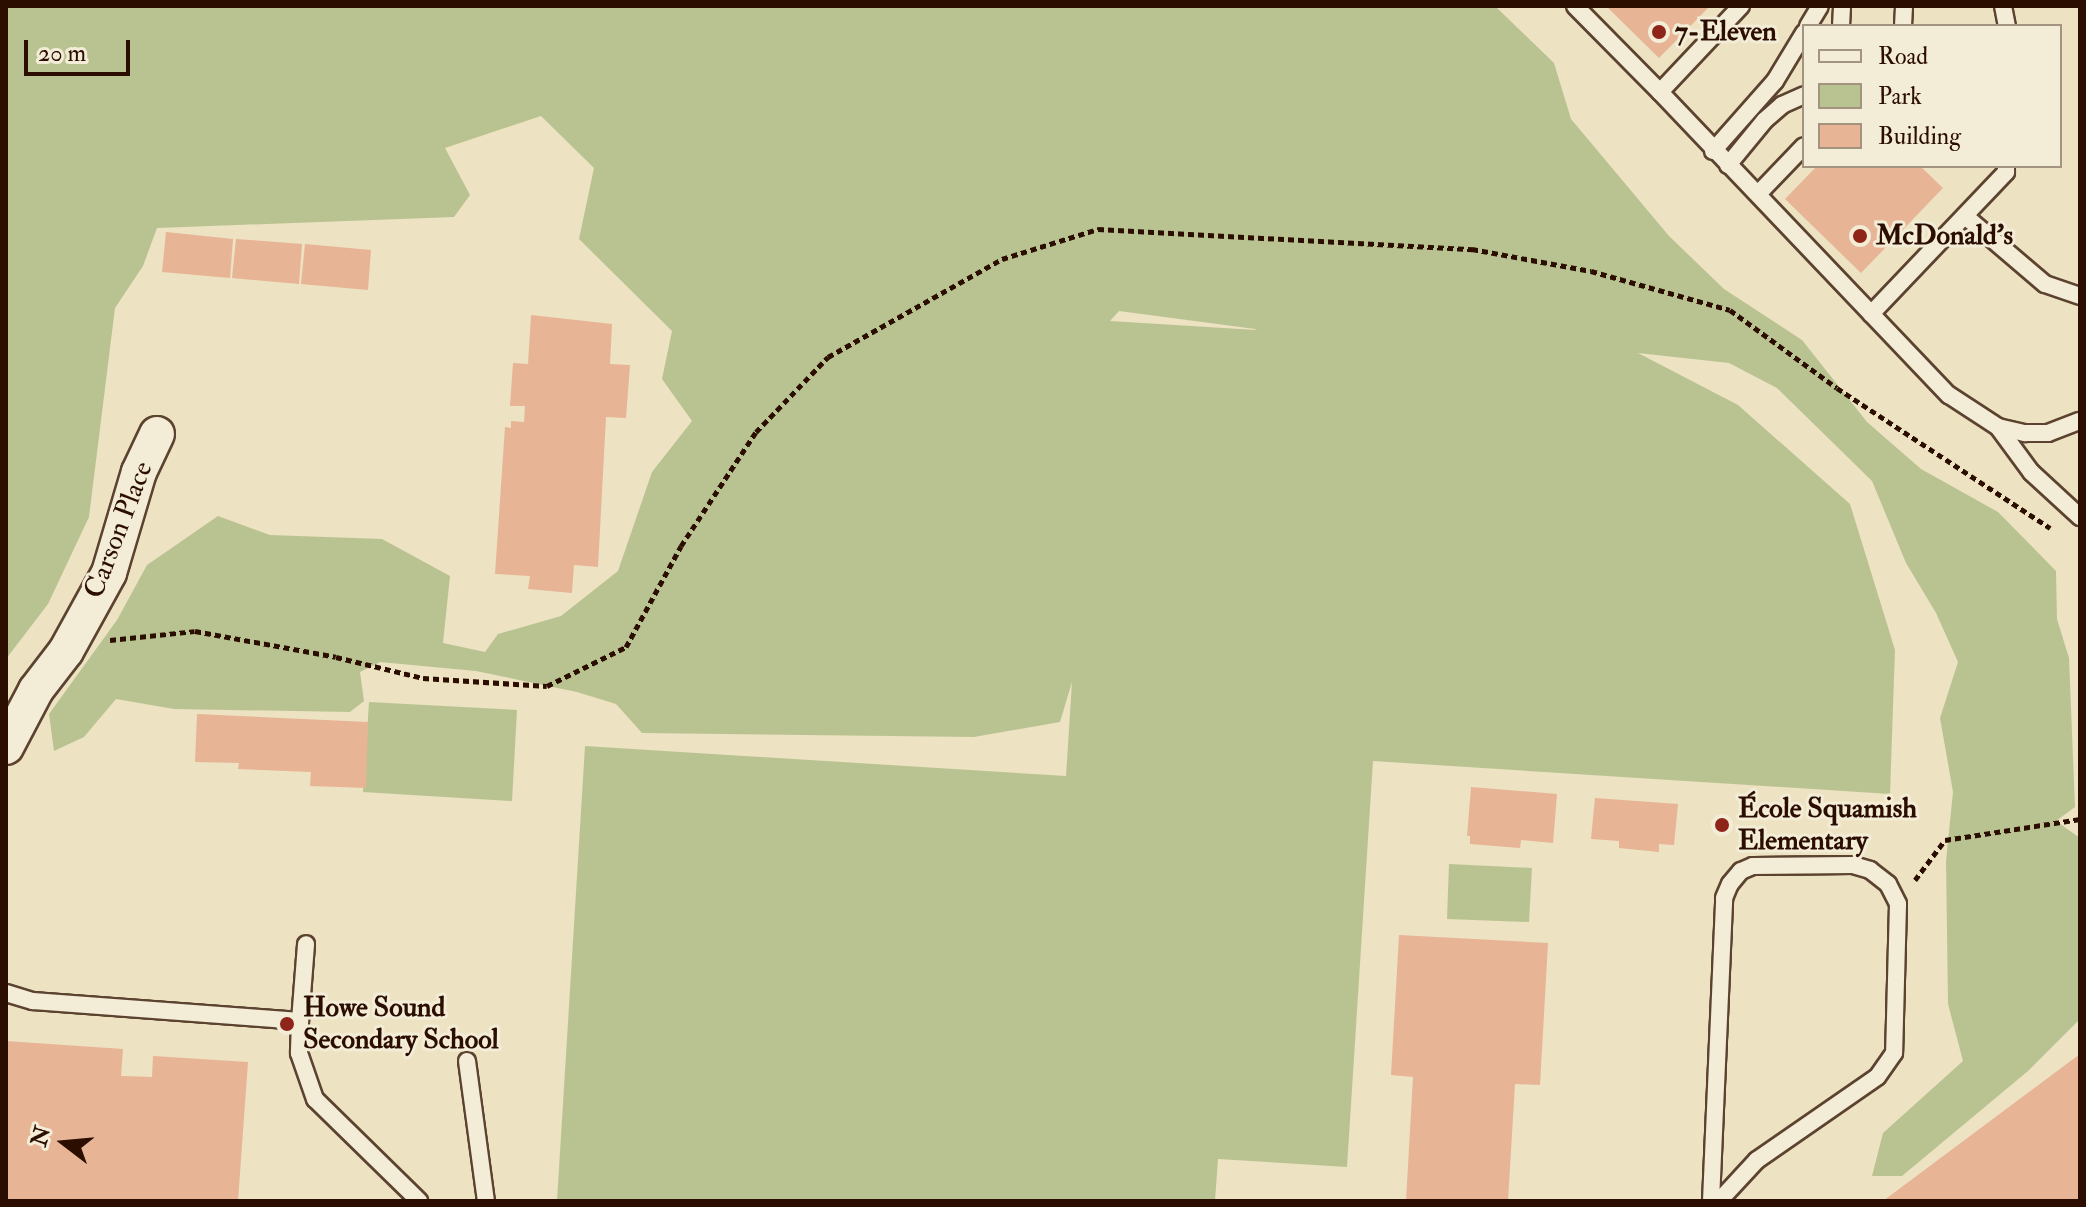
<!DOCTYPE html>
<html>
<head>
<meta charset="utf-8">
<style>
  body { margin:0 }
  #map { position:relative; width:2086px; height:1207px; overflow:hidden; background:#ede2c1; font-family:"IM FELL Double Pica",serif }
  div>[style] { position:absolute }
  .green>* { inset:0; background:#b9c392 }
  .building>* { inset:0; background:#e7b496 }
  .path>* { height:5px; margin-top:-2.5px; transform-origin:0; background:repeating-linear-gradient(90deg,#2b0e00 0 6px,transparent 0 10px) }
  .roads { filter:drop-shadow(2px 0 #5c4330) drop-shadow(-2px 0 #5c4330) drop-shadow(0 2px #5c4330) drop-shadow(0 -2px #5c4330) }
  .lane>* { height:16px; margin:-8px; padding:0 8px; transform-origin:8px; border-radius:8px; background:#f3ecd7 }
  .street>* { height:34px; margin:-17px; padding:0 17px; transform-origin:17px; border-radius:17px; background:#f3ecd7 }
  .dots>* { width:22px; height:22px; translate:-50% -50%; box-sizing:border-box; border:4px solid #f3ecd7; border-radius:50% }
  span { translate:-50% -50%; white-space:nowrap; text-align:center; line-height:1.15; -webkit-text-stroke:6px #f3ecd7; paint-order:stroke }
  .poi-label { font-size:28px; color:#2b0e00; font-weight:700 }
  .left { translate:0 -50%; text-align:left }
  .street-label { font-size:28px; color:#2b0e00 }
  .frame { position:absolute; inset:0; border:8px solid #2b0e00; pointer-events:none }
  .legend { position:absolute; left:1802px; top:24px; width:260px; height:144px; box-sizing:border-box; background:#f3ecd7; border:2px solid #a39381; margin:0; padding:10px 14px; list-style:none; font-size:24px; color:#2b0e00 }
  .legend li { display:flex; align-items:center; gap:16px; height:40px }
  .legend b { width:40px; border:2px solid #a39381 }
  .north { position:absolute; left:24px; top:1103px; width:80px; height:80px; -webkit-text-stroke:6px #f3ecd7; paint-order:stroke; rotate:286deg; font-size:22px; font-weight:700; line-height:32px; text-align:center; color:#2b0e00 }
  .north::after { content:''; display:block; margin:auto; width:28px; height:36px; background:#2b0e00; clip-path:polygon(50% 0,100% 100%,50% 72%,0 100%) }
  .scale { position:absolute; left:24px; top:40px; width:106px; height:36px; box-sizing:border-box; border:4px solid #2b0e00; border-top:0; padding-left:10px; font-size:24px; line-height:28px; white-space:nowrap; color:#2b0e00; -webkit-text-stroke:6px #f3ecd7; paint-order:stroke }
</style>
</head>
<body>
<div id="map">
  <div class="green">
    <i style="clip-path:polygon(evenodd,6px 6px,1495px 6px,1554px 63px,1571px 119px,1669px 236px,1724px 289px,1802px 340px,1867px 422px,1921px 469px,1998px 512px,2056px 571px,2057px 619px,2069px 658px,2075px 807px,2056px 821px,2080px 838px,2079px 1020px,2028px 1071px,1902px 1176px,1872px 1176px,1883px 1133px,1963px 1061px,1948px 1004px,1946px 861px,1953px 792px,1940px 718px,1958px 662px,1936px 613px,1906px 563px,1872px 481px,1777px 388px,1729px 363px,1638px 353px,1738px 405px,1850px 504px,1895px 650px,1890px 794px,1373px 761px,1347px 1167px,1218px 1159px,1215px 1201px,557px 1201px,585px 746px,1066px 776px,1072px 682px,1060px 722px,974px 737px,642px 733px,616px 704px,577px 692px,476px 671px,380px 662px,360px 672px,364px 701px,350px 712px,174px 709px,116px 699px,84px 737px,54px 751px,49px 714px,117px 620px,147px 565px,218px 516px,270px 535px,382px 539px,450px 576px,443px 643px,485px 652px,498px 634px,561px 616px,618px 571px,652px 472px,692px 421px,662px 379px,672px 331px,579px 239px,594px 168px,541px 116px,445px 148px,470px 195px,454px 217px,157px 228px,143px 266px,115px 308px,89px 517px,48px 604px,6px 659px,6px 6px,1119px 311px,1255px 329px,1256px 330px,1110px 321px,1119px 311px)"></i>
    <i style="clip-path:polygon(369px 702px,517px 710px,512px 801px,363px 792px)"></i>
    <i style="clip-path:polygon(1449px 864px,1532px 868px,1529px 922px,1447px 919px)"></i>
  </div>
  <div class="building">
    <i style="clip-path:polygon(1606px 6px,1710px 6px,1659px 58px)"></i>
    <i style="clip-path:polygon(1817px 166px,1920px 166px,1943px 188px,1861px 273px,1785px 199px)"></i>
    <i style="clip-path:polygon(166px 232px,233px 239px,230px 278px,162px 272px)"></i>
    <i style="clip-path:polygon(236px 239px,302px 244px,299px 284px,232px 278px)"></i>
    <i style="clip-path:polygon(305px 244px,371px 250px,368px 290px,301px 284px)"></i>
    <i style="clip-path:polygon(531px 315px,612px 324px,610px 364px,630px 365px,626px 418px,606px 417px,598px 567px,574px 565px,572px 593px,528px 589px,530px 576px,495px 574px,505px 427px,511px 428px,511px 421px,524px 422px,525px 406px,510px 406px,513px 363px,528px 364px)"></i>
    <i style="clip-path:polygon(197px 714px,368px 722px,366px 788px,310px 786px,311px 772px,238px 769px,239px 763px,195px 762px)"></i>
    <i style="clip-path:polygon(1471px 787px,1557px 794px,1553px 843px,1521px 840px,1520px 848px,1470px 844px,1470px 836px,1467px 836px)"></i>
    <i style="clip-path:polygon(1595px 798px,1678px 804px,1674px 845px,1659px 844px,1659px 852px,1619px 848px,1619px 841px,1591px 839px)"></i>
    <i style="clip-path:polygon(1399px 935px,1548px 943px,1540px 1085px,1515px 1084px,1508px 1201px,1406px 1201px,1413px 1077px,1391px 1075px)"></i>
    <i style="clip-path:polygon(6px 1041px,123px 1049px,121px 1076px,152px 1077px,153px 1056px,248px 1062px,238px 1201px,6px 1201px)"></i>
    <i style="clip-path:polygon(2080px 1054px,2080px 1201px,1883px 1201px)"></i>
  </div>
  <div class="path">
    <i style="left:110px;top:640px;width:85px;rotate:-6deg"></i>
    <i style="left:195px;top:631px;width:143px;rotate:10.4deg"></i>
    <i style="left:336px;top:657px;width:89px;rotate:13.6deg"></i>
    <i style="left:423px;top:678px;width:124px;rotate:3.7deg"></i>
    <i style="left:547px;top:686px;width:88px;rotate:-26.3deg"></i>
    <i style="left:626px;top:647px;width:115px;rotate:-61.4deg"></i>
    <i style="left:681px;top:546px;width:136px;rotate:-56.7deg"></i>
    <i style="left:756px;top:432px;width:104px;rotate:-46.2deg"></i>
    <i style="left:828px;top:357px;width:200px;rotate:-29.4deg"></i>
    <i style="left:1002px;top:259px;width:101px;rotate:-17.4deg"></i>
    <i style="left:1098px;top:229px;width:375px;rotate:3.1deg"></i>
    <i style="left:1472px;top:249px;width:121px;rotate:10.5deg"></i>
    <i style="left:1591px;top:271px;width:144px;rotate:15.7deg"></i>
    <i style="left:1730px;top:310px;width:132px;rotate:36.1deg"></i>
    <i style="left:1837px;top:388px;width:255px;rotate:33.3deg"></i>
    <i style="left:1915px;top:880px;width:50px;rotate:-53.1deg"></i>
    <i style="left:1945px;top:840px;width:137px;rotate:-8.8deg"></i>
  </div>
  <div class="roads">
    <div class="lane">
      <i style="left:1575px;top:6px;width:121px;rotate:45.3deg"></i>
      <i style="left:1660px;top:92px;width:118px;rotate:-46.7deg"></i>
      <i style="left:2003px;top:6px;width:20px;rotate:79deg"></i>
      <i style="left:1808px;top:26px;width:23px;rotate:-59deg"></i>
      <i style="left:1841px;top:26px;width:20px;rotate:-87deg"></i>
      <i style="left:1903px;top:26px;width:20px;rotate:-87deg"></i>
      <i style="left:1660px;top:92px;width:419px;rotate:46.4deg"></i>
      <i style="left:1949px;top:395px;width:59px;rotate:33.1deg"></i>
      <i style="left:1998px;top:427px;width:28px;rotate:13deg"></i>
      <i style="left:2025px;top:433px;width:23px"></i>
      <i style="left:2048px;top:433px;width:34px;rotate:-21deg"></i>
      <i style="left:1713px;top:151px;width:94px;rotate:-48.5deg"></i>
      <i style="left:1775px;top:81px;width:56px;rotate:-58.9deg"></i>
      <i style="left:1728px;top:165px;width:58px;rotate:-50.6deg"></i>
      <i style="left:1765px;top:120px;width:23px;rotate:-41deg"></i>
      <i style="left:1782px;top:105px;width:24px;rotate:-24deg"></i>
      <i style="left:1758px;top:194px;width:66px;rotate:-46.2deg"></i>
      <i style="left:1965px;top:216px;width:105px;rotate:40.4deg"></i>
      <i style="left:2045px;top:284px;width:37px;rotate:19deg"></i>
      <i style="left:1871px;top:314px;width:196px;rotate:-46.4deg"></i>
      <i style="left:2006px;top:172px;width:6px;rotate:-90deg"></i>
      <i style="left:1998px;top:427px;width:56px;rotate:53.7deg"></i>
      <i style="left:2031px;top:472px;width:67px;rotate:42.6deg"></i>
      <i style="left:6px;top:993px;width:28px;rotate:17deg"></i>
      <i style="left:33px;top:1001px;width:268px;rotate:4.3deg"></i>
      <i style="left:300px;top:1021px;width:77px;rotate:-85.5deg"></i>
      <i style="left:300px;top:1021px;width:32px;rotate:92deg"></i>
      <i style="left:299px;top:1053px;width:49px;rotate:70.8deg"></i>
      <i style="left:315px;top:1099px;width:146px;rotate:44.4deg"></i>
      <i style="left:467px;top:1061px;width:141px;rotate:82.3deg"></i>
      <i style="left:1711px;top:1201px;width:303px;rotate:-87.5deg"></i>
      <i style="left:1724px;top:898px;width:15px;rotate:-67deg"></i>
      <i style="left:1730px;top:884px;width:17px;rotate:-50deg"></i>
      <i style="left:1741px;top:871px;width:13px;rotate:-23deg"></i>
      <i style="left:1753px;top:866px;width:100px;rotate:-0.6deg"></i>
      <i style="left:1853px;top:865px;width:18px;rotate:16deg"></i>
      <i style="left:1870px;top:870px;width:23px;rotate:38deg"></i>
      <i style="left:1888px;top:884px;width:22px;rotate:63deg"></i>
      <i style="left:1898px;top:904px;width:149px;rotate:91.5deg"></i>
      <i style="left:1894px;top:1053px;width:29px;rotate:125deg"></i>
      <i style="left:1877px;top:1077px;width:146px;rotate:145.3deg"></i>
      <i style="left:1757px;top:1160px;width:56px;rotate:132.8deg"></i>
    </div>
    <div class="street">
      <i style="left:6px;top:747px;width:64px;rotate:-62.2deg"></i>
      <i style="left:36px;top:690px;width:49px;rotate:-52.4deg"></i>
      <i style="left:66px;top:651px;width:89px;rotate:-61.1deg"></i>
      <i style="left:109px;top:573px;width:105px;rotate:-73.5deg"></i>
      <i style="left:139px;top:472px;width:42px;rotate:-64.7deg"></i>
    </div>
  </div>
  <div class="dots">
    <i style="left:1659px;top:32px;background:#8f2418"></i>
    <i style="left:1860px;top:236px;background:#8f2418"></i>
    <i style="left:1722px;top:825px;background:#8f2418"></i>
    <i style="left:287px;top:1024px;background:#8f2418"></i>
  </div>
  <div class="poi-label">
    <span class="left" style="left:1675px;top:32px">7-Eleven</span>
    <span class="left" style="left:1876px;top:236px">McDonald's</span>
    <span class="left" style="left:1738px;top:825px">École Squamish<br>Elementary</span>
    <span class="left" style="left:303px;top:1024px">Howe Sound<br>Secondary School</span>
  </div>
  <div class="street-label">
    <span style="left:119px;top:530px;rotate:-69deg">Carson Place</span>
  </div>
  <div class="frame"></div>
  <ul class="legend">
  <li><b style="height:10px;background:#f3ecd7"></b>Road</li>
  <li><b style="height:22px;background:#b9c392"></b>Park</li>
  <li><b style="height:22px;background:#e7b496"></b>Building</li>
  </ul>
  <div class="north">N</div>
  <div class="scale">20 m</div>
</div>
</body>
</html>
